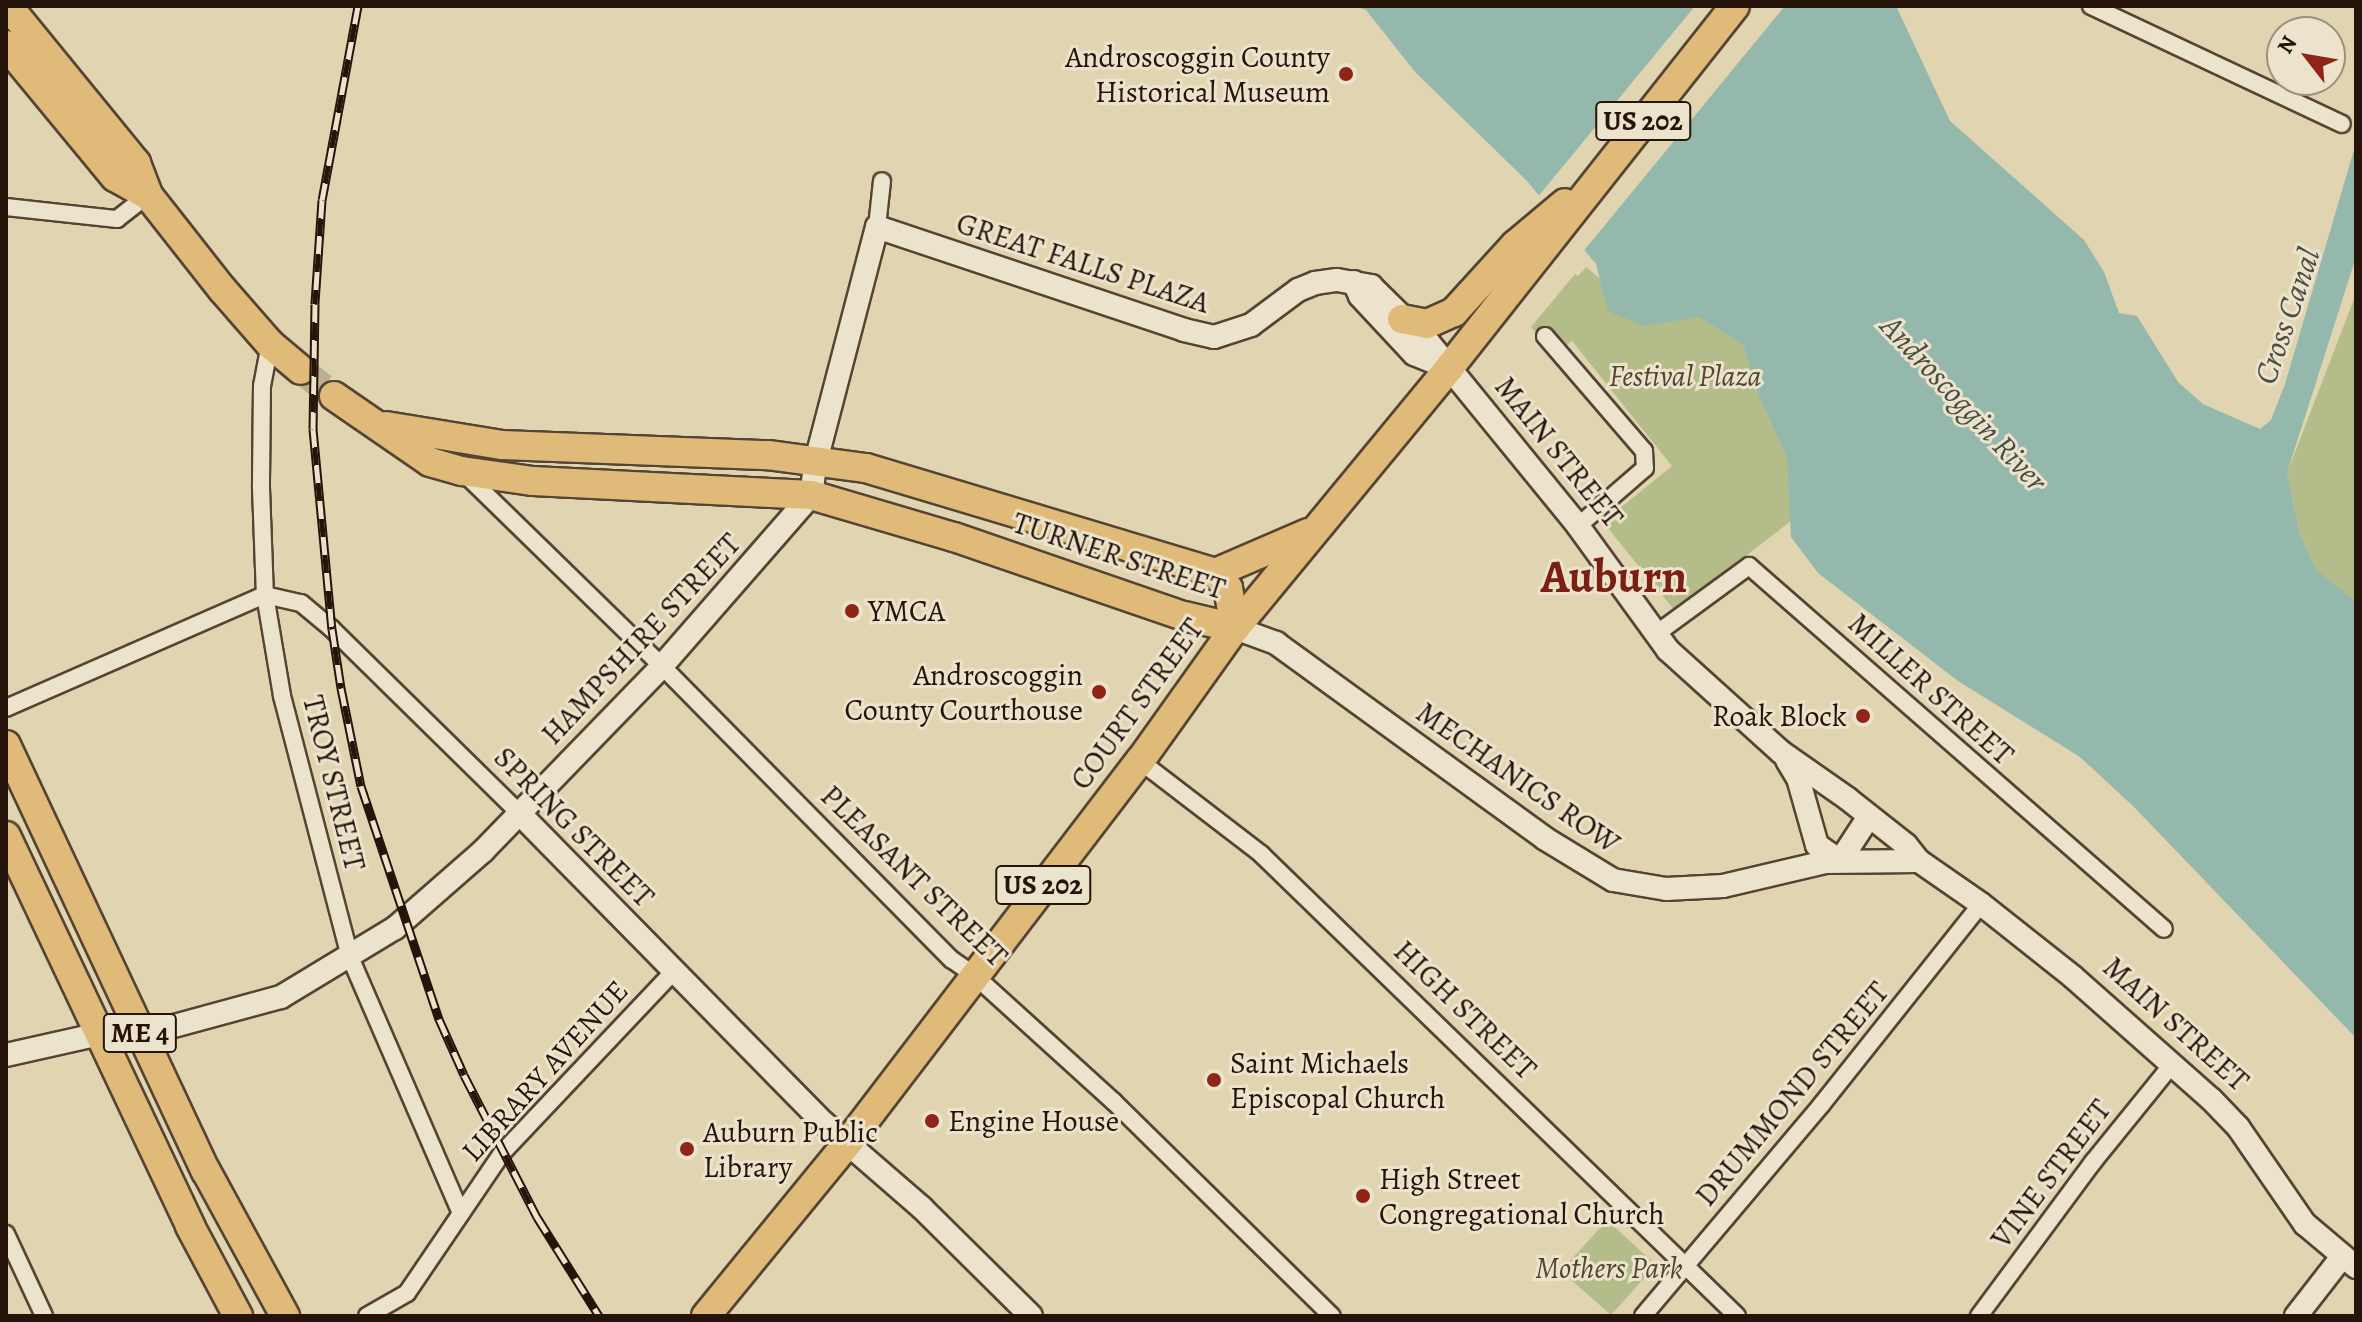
<!DOCTYPE html>
<html>
<head>
<meta charset="utf-8">
<style>
  body { margin:0 }
  #map { position:relative; width:2362px; height:1322px; overflow:hidden; background:#e1d4b1; font-family:Alegreya,serif }
  div>[style] { position:absolute }
  .green>* { inset:0; background:#b4bc8a }
  .water>* { inset:0; background:#94b8ac }
  .pier>* { inset:0; background:#e1d4b1 }
  .highway-tunnel>* { height:28px; margin-top:-14px; transform-origin:0; background:repeating-linear-gradient(90deg,#bcae90 0 28px,transparent 0 42px) }
  .roads { filter:drop-shadow(2px 0 #554434) drop-shadow(-2px 0 #554434) drop-shadow(0 2px #554434) drop-shadow(0 -2px #554434) }
  .street>* { height:16px; margin:-8px; padding:0 8px; transform-origin:8px; border-radius:8px; background:#ece3cc }
  .secondary>* { height:22px; margin:-11px; padding:0 11px; transform-origin:11px; border-radius:11px; background:#ece3cc }
  .highway>* { height:28px; margin:-14px; padding:0 14px; transform-origin:14px; border-radius:14px; background:#e0ba78 }
  .rail>* { height:9px; margin-top:-4.5px; transform-origin:0; background:repeating-linear-gradient(90deg,#ece3cc 0 18px,#26140b 0 36px); box-sizing:border-box; border-block:2px solid #26140b }
  .dots>* { width:22px; height:22px; translate:-50% -50%; box-sizing:border-box; border:4px solid #ece3cc; border-radius:50% }
  span { translate:-50% -50%; white-space:nowrap; text-align:center; line-height:1.15; -webkit-text-stroke:6px #ece3cc; paint-order:stroke }
  .shield-label span { padding:2px 6px; background:#ece3cc; border:2px solid; border-radius:6px; -webkit-text-stroke-width:0 }
  .shield-label { font-size:28px; color:#26140b; font-weight:700 }
  .poi-label { font-size:30px; color:#26140b }
  .right { translate:-100% -50%; text-align:right }
  .left { translate:0 -50%; text-align:left }
  .street-label { font-size:30px; color:#26140b }
  .park-label { font-size:30px; color:#514631; font-style:italic }
  .water-label { font-size:32px; color:#4c4d43; font-style:italic }
  .town-label { font-size:46px; color:#7a1f14; font-weight:700 }
  .frame { position:absolute; inset:0; border:8px solid #26140b; pointer-events:none }
  .north { position:absolute; left:2266px; top:16px; width:80px; height:80px; box-sizing:border-box; background:#ece3cc; border:2px solid #9d907f; border-radius:50%; rotate:301deg; font-size:22px; font-weight:700; line-height:32px; text-align:center; color:#26140b }
  .north::after { content:''; display:block; margin:auto; width:28px; height:36px; background:#8f2418; clip-path:polygon(50% 0,100% 100%,50% 72%,0 100%) }
</style>
</head>
<body>
<div id="map">
  <div class="green">
    <i style="clip-path:polygon(1586px 267px,1611px 288px,1729px 310px,1752px 360px,1755px 389px,1768px 409px,1781px 417px,1805px 510px,1675px 611px,1603px 522px,1672px 466px,1572px 341px,1554px 355px,1531px 327px,1575px 274px,1578px 276px)"></i>
    <i style="clip-path:polygon(2356px 294px,2356px 601px,2316px 569px,2300px 534px,2287px 473px)"></i>
    <i style="clip-path:polygon(1607px 1220px,1656px 1265px,1611px 1315px,1561px 1271px)"></i>
  </div>
  <div class="water">
    <i style="clip-path:polygon(1355px 6px,1896px 6px,1950px 121px,2084px 240px,2104px 272px,2119px 313px,2137px 316px,2178px 382px,2203px 404px,2260px 429px,2271px 420px,2285px 384px,2356px 143px,2356px 257px,2287px 473px,2300px 534px,2316px 569px,2356px 601px,2356px 1038px,2133px 806px,2080px 757px,1958px 681px,1818px 573px,1791px 537px,1787px 457px,1755px 387px,1744px 345px,1699px 317px,1643px 326px,1608px 311px,1596px 264px,1527px 181px,1415px 72px,1366px 10px)"></i>
  </div>
  <div class="pier">
    <i style="clip-path:polygon(1695px 6px,1785px 6px,1582px 253px,1536px 199px)"></i>
  </div>
  <div class="highway-tunnel">
    <i style="left:301px;top:370px;width:42px;rotate:38.2deg"></i>
  </div>
  <div class="roads">
    <div class="street">
      <i style="left:2091px;top:6px;width:277px;rotate:25.2deg"></i>
      <i style="left:6px;top:207px;width:112px;rotate:6.2deg"></i>
      <i style="left:117px;top:219px;width:39px;rotate:-38deg"></i>
      <i style="left:877px;top:227px;width:46px;rotate:-83.8deg"></i>
      <i style="left:1545px;top:336px;width:152px;rotate:49.3deg"></i>
      <i style="left:1644px;top:451px;width:17px;rotate:87deg"></i>
      <i style="left:1645px;top:468px;width:89px;rotate:139.1deg"></i>
      <i style="left:270px;top:344px;width:43px;rotate:100.8deg"></i>
      <i style="left:262px;top:386px;width:102px;rotate:90.6deg"></i>
      <i style="left:261px;top:488px;width:107px;rotate:87.9deg"></i>
      <i style="left:265px;top:595px;width:102px;rotate:80.4deg"></i>
      <i style="left:282px;top:696px;width:270px;rotate:75.4deg"></i>
      <i style="left:350px;top:957px;width:279px;rotate:66.6deg"></i>
      <i style="left:464px;top:473px;width:277px;rotate:44.3deg"></i>
      <i style="left:662px;top:666px;width:412px;rotate:45.4deg"></i>
      <i style="left:951px;top:959px;width:28px;rotate:35deg"></i>
      <i style="left:974px;top:975px;width:189px;rotate:42.2deg"></i>
      <i style="left:1114px;top:1102px;width:305px;rotate:44.5deg"></i>
      <i style="left:1656px;top:634px;width:115px;rotate:-36.2deg"></i>
      <i style="left:1749px;top:566px;width:551px;rotate:41.18deg"></i>
      <i style="left:6px;top:708px;width:283px;rotate:-23.6deg"></i>
      <i style="left:265px;top:595px;width:37px;rotate:13deg"></i>
      <i style="left:301px;top:603px;width:40px;rotate:40deg"></i>
      <i style="left:332px;top:629px;width:264px;rotate:44.5deg"></i>
      <i style="left:1140px;top:761px;width:153px;rotate:37.5deg"></i>
      <i style="left:1261px;top:854px;width:663px;rotate:44.14deg"></i>
      <i style="left:6px;top:1234px;width:90px;rotate:65.1deg"></i>
      <i style="left:367px;top:1316px;width:46px;rotate:-29.9deg"></i>
      <i style="left:407px;top:1293px;width:171px;rotate:-55.8deg"></i>
      <i style="left:503px;top:1152px;width:249px;rotate:-46.6deg"></i>
      <i style="left:1643px;top:1316px;width:277px;rotate:-49.8deg"></i>
      <i style="left:1822px;top:1104px;width:256px;rotate:-51.5deg"></i>
      <i style="left:1979px;top:1316px;width:192px;rotate:-53.5deg"></i>
      <i style="left:2093px;top:1162px;width:122px;rotate:-51deg"></i>
    </div>
    <div class="secondary">
      <i style="left:1354px;top:282px;width:15px;rotate:67deg"></i>
      <i style="left:1360px;top:296px;width:79px;rotate:47deg"></i>
      <i style="left:1414px;top:354px;width:35px;rotate:22deg"></i>
      <i style="left:1235px;top:628px;width:44px;rotate:20.1deg"></i>
      <i style="left:1276px;top:643px;width:331px;rotate:36deg"></i>
      <i style="left:1544px;top:838px;width:81px;rotate:31.3deg"></i>
      <i style="left:1613px;top:880px;width:54px;rotate:9.6deg"></i>
      <i style="left:1666px;top:889px;width:57px;rotate:-3deg"></i>
      <i style="left:1723px;top:886px;width:105px;rotate:-13.2deg"></i>
      <i style="left:1825px;top:862px;width:94px;rotate:-0.6deg"></i>
      <i style="left:1787px;top:760px;width:21px;rotate:59deg"></i>
      <i style="left:1798px;top:778px;width:70px;rotate:74.2deg"></i>
      <i style="left:1817px;top:845px;width:28px;rotate:35deg"></i>
      <i style="left:520px;top:814px;width:433px;rotate:45.5deg"></i>
      <i style="left:824px;top:1123px;width:130px;rotate:40.9deg"></i>
      <i style="left:922px;top:1208px;width:153px;rotate:44.7deg"></i>
      <i style="left:1840px;top:861px;width:51px;rotate:-56.9deg"></i>
      <i style="left:6px;top:1055px;width:96px;rotate:-12.6deg"></i>
      <i style="left:100px;top:1034px;width:41px;rotate:1.4deg"></i>
      <i style="left:141px;top:1035px;width:145px;rotate:-15.2deg"></i>
      <i style="left:281px;top:997px;width:133px;rotate:-31.2deg"></i>
      <i style="left:395px;top:928px;width:117px;rotate:-41.2deg"></i>
      <i style="left:483px;top:851px;width:257px;rotate:-45.9deg"></i>
      <i style="left:662px;top:666px;width:227px;rotate:-48.9deg"></i>
      <i style="left:811px;top:495px;width:34px;rotate:-82deg"></i>
      <i style="left:816px;top:461px;width:242px;rotate:-75.4deg"></i>
      <i style="left:877px;top:227px;width:324px;rotate:18.5deg"></i>
      <i style="left:1184px;top:330px;width:31px;rotate:13deg"></i>
      <i style="left:1214px;top:337px;width:39px;rotate:-18deg"></i>
      <i style="left:1251px;top:325px;width:59px;rotate:-36.7deg"></i>
      <i style="left:1298px;top:290px;width:18px;rotate:-22deg"></i>
      <i style="left:1315px;top:283px;width:22px;rotate:-8deg"></i>
      <i style="left:1337px;top:280px;width:35px;rotate:10deg"></i>
      <i style="left:1371px;top:286px;width:81px;rotate:44.5deg"></i>
      <i style="left:1429px;top:343px;width:236px;rotate:50.8deg"></i>
      <i style="left:1578px;top:526px;width:153px;rotate:54deg"></i>
      <i style="left:1668px;top:650px;width:152px;rotate:42.1deg"></i>
      <i style="left:1781px;top:752px;width:82px;rotate:35deg"></i>
      <i style="left:1848px;top:799px;width:74px;rotate:38.4deg"></i>
      <i style="left:1906px;top:845px;width:21px;rotate:51deg"></i>
      <i style="left:1919px;top:861px;width:75px;rotate:34.7deg"></i>
      <i style="left:1981px;top:904px;width:117px;rotate:38.4deg"></i>
      <i style="left:2073px;top:977px;width:184px;rotate:41.5deg"></i>
      <i style="left:2211px;top:1099px;width:39px;rotate:46deg"></i>
      <i style="left:2238px;top:1127px;width:118px;rotate:55.4deg"></i>
      <i style="left:2305px;top:1224px;width:67px;rotate:40.1deg"></i>
      <i style="left:2296px;top:1316px;width:75px;rotate:-52.1deg"></i>
    </div>
    <div class="highway">
      <i style="left:8px;top:6px;width:203px;rotate:50.8deg"></i>
      <i style="left:136px;top:163px;width:34px;rotate:69deg"></i>
      <i style="left:148px;top:195px;width:120px;rotate:51.8deg"></i>
      <i style="left:222px;top:289px;width:73px;rotate:48.9deg"></i>
      <i style="left:270px;top:344px;width:40px;rotate:40deg"></i>
      <i style="left:6px;top:45px;width:171px;rotate:50.5deg"></i>
      <i style="left:115px;top:177px;width:38px;rotate:29deg"></i>
      <i style="left:1402px;top:319px;width:25px;rotate:11deg"></i>
      <i style="left:1427px;top:324px;width:30px;rotate:-24deg"></i>
      <i style="left:1454px;top:312px;width:91px;rotate:-47.7deg"></i>
      <i style="left:1515px;top:245px;width:65px;rotate:-40deg"></i>
      <i style="left:334px;top:396px;width:116px;rotate:34.5deg"></i>
      <i style="left:430px;top:462px;width:33px;rotate:16deg"></i>
      <i style="left:462px;top:471px;width:72px;rotate:8deg"></i>
      <i style="left:533px;top:481px;width:278px;rotate:2.9deg"></i>
      <i style="left:811px;top:495px;width:149px;rotate:16.4deg"></i>
      <i style="left:954px;top:537px;width:243px;rotate:19deg"></i>
      <i style="left:1184px;top:616px;width:52px;rotate:13.2deg"></i>
      <i style="left:386px;top:426px;width:118px;rotate:9.3deg"></i>
      <i style="left:502px;top:445px;width:266px;rotate:2.2deg"></i>
      <i style="left:768px;top:455px;width:99px;rotate:7.6deg"></i>
      <i style="left:866px;top:468px;width:364px;rotate:16.7deg"></i>
      <i style="left:1215px;top:573px;width:20px;rotate:49deg"></i>
      <i style="left:1228px;top:588px;width:41px;rotate:80.1deg"></i>
      <i style="left:1215px;top:573px;width:101px;rotate:-23.3deg"></i>
      <i style="left:6px;top:745px;width:471px;rotate:64.9deg"></i>
      <i style="left:206px;top:1171px;width:165px;rotate:61.4deg"></i>
      <i style="left:6px;top:836px;width:431px;rotate:64.7deg"></i>
      <i style="left:190px;top:1226px;width:102px;rotate:61.9deg"></i>
      <i style="left:706px;top:1316px;width:226px;rotate:-50.7deg"></i>
      <i style="left:849px;top:1141px;width:479px;rotate:-52.6deg"></i>
      <i style="left:1140px;top:761px;width:163px;rotate:-54.5deg"></i>
      <i style="left:1235px;top:628px;width:337px;rotate:-50.5deg"></i>
      <i style="left:1449px;top:368px;width:461px;rotate:-51.7deg"></i>
    </div>
  </div>
  <div class="rail">
    <i style="left:358px;top:6px;width:197px;rotate:100.5deg"></i>
    <i style="left:322px;top:200px;width:104px;rotate:93.9deg"></i>
    <i style="left:315px;top:304px;width:125px;rotate:90.9deg"></i>
    <i style="left:313px;top:429px;width:201px;rotate:84.6deg"></i>
    <i style="left:332px;top:629px;width:60px;rotate:81.3deg"></i>
    <i style="left:341px;top:688px;width:100px;rotate:78.5deg"></i>
    <i style="left:361px;top:786px;width:246px;rotate:71.5deg"></i>
    <i style="left:439px;top:1019px;width:61px;rotate:65.9deg"></i>
    <i style="left:464px;top:1075px;width:160px;rotate:62.8deg"></i>
    <i style="left:537px;top:1217px;width:117px;rotate:57.9deg"></i>
  </div>
  <div class="dots">
    <i style="left:1346px;top:74px;background:#8f2418"></i>
    <i style="left:852px;top:611px;background:#8f2418"></i>
    <i style="left:1099px;top:692px;background:#8f2418"></i>
    <i style="left:1863px;top:716px;background:#8f2418"></i>
    <i style="left:1214px;top:1080px;background:#8f2418"></i>
    <i style="left:932px;top:1121px;background:#8f2418"></i>
    <i style="left:687px;top:1149px;background:#8f2418"></i>
    <i style="left:1363px;top:1196px;background:#8f2418"></i>
  </div>
  <div class="shield-label">
    <span style="left:1643px;top:121px">US 202</span>
    <span style="left:1043px;top:885px">US 202</span>
    <span style="left:140px;top:1033px">ME 4</span>
  </div>
  <div class="poi-label">
    <span class="right" style="left:1330px;top:74px">Androscoggin County<br>Historical Museum</span>
    <span class="left" style="left:868px;top:611px">YMCA</span>
    <span class="right" style="left:1083px;top:692px">Androscoggin<br>County Courthouse</span>
    <span class="right" style="left:1847px;top:716px">Roak Block</span>
    <span class="left" style="left:1230px;top:1080px">Saint Michaels<br>Episcopal Church</span>
    <span class="left" style="left:948px;top:1121px">Engine House</span>
    <span class="left" style="left:703px;top:1149px">Auburn Public<br>Library</span>
    <span class="left" style="left:1379px;top:1196px">High Street<br>Congregational Church</span>
  </div>
  <div class="street-label">
    <span style="left:1083px;top:263px;rotate:18deg">GREAT FALLS PLAZA</span>
    <span style="left:1559px;top:452px;rotate:51deg">MAIN STREET</span>
    <span style="left:1119px;top:556px;rotate:18deg">TURNER STREET</span>
    <span style="left:641px;top:639px;rotate:-47deg">HAMPSHIRE STREET</span>
    <span style="left:1931px;top:689px;rotate:42deg">MILLER STREET</span>
    <span style="left:1137px;top:704px;rotate:-54deg">COURT STREET</span>
    <span style="left:1518px;top:778px;rotate:35deg">MECHANICS ROW</span>
    <span style="left:334px;top:783px;rotate:76deg">TROY STREET</span>
    <span style="left:574px;top:827px;rotate:45deg">SPRING STREET</span>
    <span style="left:914px;top:876px;rotate:44deg">PLEASANT STREET</span>
    <span style="left:1465px;top:1010px;rotate:44deg">HIGH STREET</span>
    <span style="left:2176px;top:1024px;rotate:42deg">MAIN STREET</span>
    <span style="left:545px;top:1071px;rotate:-48deg">LIBRARY AVENUE</span>
    <span style="left:1792px;top:1094px;rotate:-50deg">DRUMMOND STREET</span>
    <span style="left:2051px;top:1174px;rotate:-53deg">VINE STREET</span>
  </div>
  <div class="park-label">
    <span style="left:1685px;top:376px">Festival Plaza</span>
    <span style="left:1609px;top:1268px">Mothers Park</span>
  </div>
  <div class="water-label">
    <span style="left:2287px;top:316px;rotate:-71deg">Cross Canal</span>
    <span style="left:1964px;top:403px;rotate:47deg">Androscoggin River</span>
  </div>
  <div class="town-label">
    <span style="left:1614px;top:577px">Auburn</span>
  </div>
  <div class="frame"></div>
  <div class="north">N</div>
</div>
</body>
</html>
